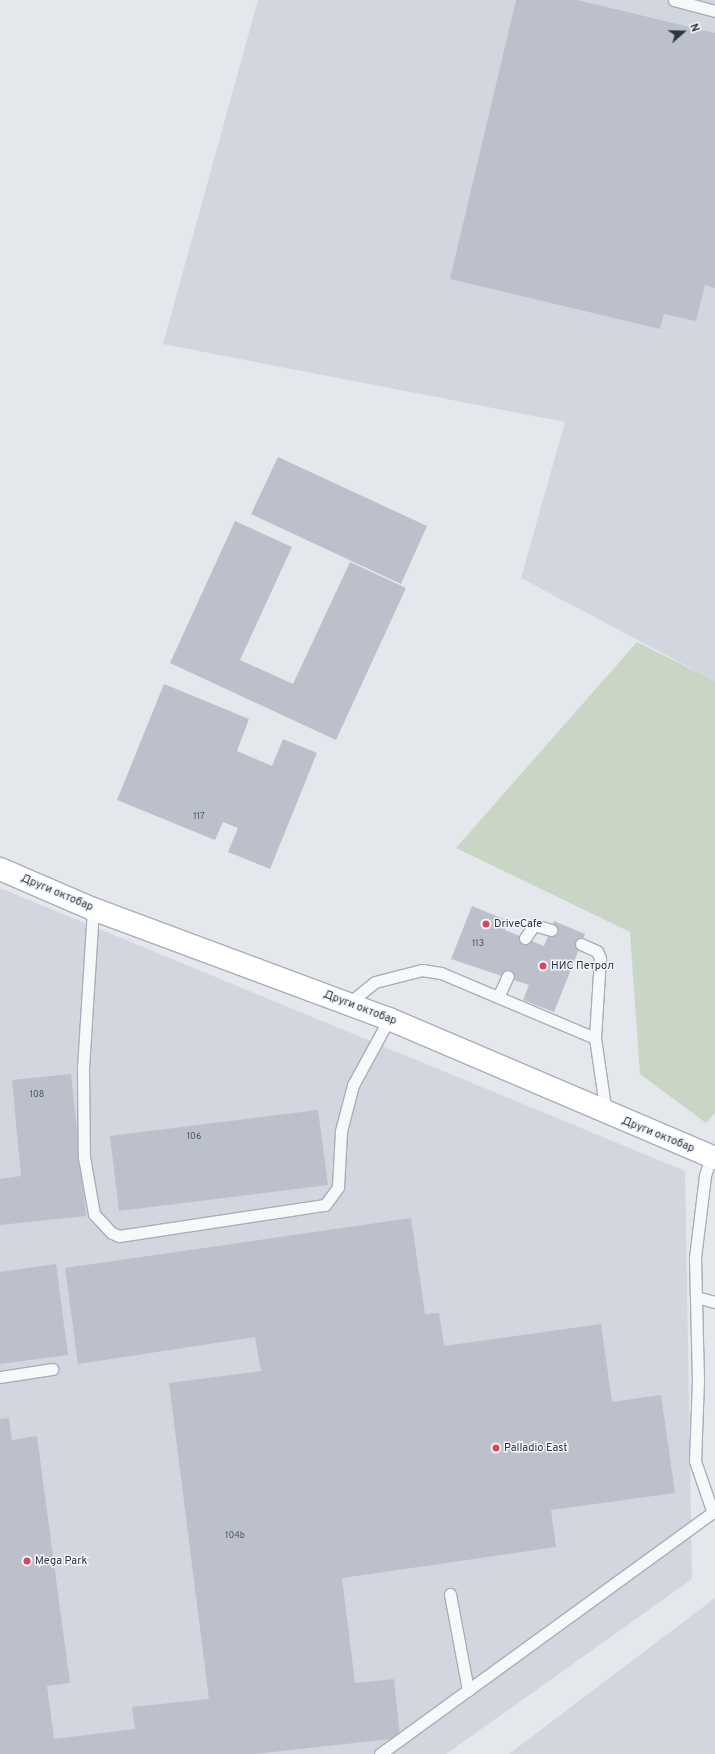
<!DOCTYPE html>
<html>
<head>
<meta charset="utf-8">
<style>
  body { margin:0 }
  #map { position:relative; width:715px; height:1754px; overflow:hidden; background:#e4e7ec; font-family:Overpass,sans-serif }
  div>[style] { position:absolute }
  .built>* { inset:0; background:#d2d6de }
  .green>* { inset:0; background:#c9d6c5 }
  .building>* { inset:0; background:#bbc0ca }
  .roads { filter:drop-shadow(1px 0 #a9aeb7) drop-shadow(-1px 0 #a9aeb7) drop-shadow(0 1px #a9aeb7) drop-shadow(0 -1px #a9aeb7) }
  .service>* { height:11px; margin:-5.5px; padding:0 5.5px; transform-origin:5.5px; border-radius:5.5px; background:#f7f8fa }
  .secondary>* { height:22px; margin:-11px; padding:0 11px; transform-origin:11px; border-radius:11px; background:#fff }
  .dots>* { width:11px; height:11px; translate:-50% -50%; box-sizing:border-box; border:2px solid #f4f6f9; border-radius:50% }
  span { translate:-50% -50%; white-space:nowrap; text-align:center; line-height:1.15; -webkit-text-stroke:3px #f4f6f9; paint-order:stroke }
  .number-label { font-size:9px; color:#4f5766 }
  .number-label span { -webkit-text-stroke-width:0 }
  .street-label { font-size:11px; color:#2b3445 }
  .poi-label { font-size:11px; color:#2b3445 }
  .left { translate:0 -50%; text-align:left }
  .north { position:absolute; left:663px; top:12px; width:40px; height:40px; -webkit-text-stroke:3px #f4f6f9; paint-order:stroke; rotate:70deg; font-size:11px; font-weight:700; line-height:16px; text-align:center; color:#2b3445 }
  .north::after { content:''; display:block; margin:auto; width:14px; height:18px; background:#2b3445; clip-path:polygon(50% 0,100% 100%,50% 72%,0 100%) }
</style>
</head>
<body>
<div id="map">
  <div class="built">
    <i style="clip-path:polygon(258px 0,715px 0,715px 681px,521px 578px,565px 422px,163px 344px)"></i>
    <i style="clip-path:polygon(0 888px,685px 1171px,692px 1579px,446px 1754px,0 1754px)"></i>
    <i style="clip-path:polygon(715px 1598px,715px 1754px,509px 1754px)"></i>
  </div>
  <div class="green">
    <i style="clip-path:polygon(637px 642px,715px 681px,715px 1113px,706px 1123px,640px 1074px,630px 932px,456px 848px)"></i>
  </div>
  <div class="building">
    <i style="clip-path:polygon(516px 0,577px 0,715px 33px,715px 288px,705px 285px,696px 321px,664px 314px,660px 329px,450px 279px)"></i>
    <i style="clip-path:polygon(278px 457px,427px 526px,401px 584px,251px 514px)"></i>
    <i style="clip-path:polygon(235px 521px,292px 547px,240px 660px,293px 684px,350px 562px,406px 588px,336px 740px,170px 663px)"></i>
    <i style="clip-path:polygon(164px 684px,249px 719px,237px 751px,272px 766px,283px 739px,317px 753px,270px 869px,228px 852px,238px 828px,223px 822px,215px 840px,117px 800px)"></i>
    <i style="clip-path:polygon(472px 906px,509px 921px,505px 930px,544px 946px,554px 921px,585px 934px,554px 1012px,523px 1000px,529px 985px,451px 959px)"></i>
    <i style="clip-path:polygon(71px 1074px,86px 1216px,0 1225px,0 1179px,21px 1176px,12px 1080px)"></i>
    <i style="clip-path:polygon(318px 1110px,328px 1185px,119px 1211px,110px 1136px)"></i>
    <i style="clip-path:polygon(411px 1218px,425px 1314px,439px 1313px,444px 1346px,601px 1324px,612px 1402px,661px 1395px,675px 1493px,551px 1510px,556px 1547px,342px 1578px,355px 1683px,394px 1679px,400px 1738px,255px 1754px,0 1754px,0 1419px,9px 1418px,12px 1440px,37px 1436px,70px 1683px,47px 1686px,54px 1739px,135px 1729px,132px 1707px,209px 1699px,169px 1383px,261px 1371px,255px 1337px,78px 1364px,65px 1268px)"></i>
    <i style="clip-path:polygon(56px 1264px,68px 1355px,0 1364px,0 1272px)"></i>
  </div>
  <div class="roads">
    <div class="service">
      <i style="left:674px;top:0;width:42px;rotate:15deg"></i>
      <i style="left:93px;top:909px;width:159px;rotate:93.6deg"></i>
      <i style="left:83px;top:1068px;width:89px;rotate:89.4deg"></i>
      <i style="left:84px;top:1157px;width:58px;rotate:80deg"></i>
      <i style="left:94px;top:1214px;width:26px;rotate:47deg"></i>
      <i style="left:112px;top:1233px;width:8px;rotate:23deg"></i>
      <i style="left:119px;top:1236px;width:208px;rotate:-8.6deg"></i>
      <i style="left:325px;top:1205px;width:22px;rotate:-54deg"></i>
      <i style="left:338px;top:1187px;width:56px;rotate:-86.9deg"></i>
      <i style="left:341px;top:1131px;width:48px;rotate:-75.4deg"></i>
      <i style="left:353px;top:1085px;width:75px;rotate:-61.4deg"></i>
      <i style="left:525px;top:938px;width:16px;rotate:-55deg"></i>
      <i style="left:534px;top:925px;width:18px;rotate:16deg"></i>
      <i style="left:581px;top:944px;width:17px;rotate:24deg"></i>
      <i style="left:597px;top:951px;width:8px;rotate:67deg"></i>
      <i style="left:600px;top:958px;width:80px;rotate:93.6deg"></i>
      <i style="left:595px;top:1038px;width:76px;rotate:81.7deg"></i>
      <i style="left:498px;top:997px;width:23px;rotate:-65deg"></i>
      <i style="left:349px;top:1003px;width:33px;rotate:-39deg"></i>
      <i style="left:375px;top:982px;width:49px;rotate:-14.3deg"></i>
      <i style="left:422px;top:970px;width:19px;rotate:9deg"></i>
      <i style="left:441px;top:973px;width:167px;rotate:22.9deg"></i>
      <i style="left:711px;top:1157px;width:20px;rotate:108deg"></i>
      <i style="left:705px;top:1176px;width:83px;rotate:97deg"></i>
      <i style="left:695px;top:1258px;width:122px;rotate:88.6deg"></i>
      <i style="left:698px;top:1380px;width:81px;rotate:92.1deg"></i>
      <i style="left:695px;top:1461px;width:55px;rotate:70.9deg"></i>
      <i style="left:696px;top:1297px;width:20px;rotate:15deg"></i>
      <i style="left:0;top:1377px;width:53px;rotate:-8.7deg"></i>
      <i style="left:450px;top:1594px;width:98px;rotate:79.4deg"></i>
      <i style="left:380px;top:1754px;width:414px;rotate:-36deg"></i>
    </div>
    <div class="secondary">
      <i style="left:0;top:869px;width:101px;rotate:23.3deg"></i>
      <i style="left:93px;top:909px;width:316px;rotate:20.4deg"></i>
      <i style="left:389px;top:1019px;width:354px;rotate:23.1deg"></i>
    </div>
  </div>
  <div class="dots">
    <i style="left:486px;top:924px;background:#d1495b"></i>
    <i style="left:543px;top:966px;background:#d1495b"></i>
    <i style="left:496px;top:1448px;background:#d1495b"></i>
    <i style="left:27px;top:1561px;background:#d1495b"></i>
  </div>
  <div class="number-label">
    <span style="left:199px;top:817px">117</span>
    <span style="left:478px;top:944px">113</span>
    <span style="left:37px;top:1095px">108</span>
    <span style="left:194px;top:1137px">106</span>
    <span style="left:235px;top:1536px">104b</span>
  </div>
  <div class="street-label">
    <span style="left:57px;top:893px;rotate:23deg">Други октобар</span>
    <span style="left:360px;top:1008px;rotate:21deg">Други октобар</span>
    <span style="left:658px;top:1135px;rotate:22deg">Други октобар</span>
  </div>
  <div class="poi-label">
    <span class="left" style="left:494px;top:924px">DriveCafe</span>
    <span class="left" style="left:551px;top:966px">НИС Петрол</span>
    <span class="left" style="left:504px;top:1448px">Palladio East</span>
    <span class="left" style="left:35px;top:1561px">Mega Park</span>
  </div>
  <div class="north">N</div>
</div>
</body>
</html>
